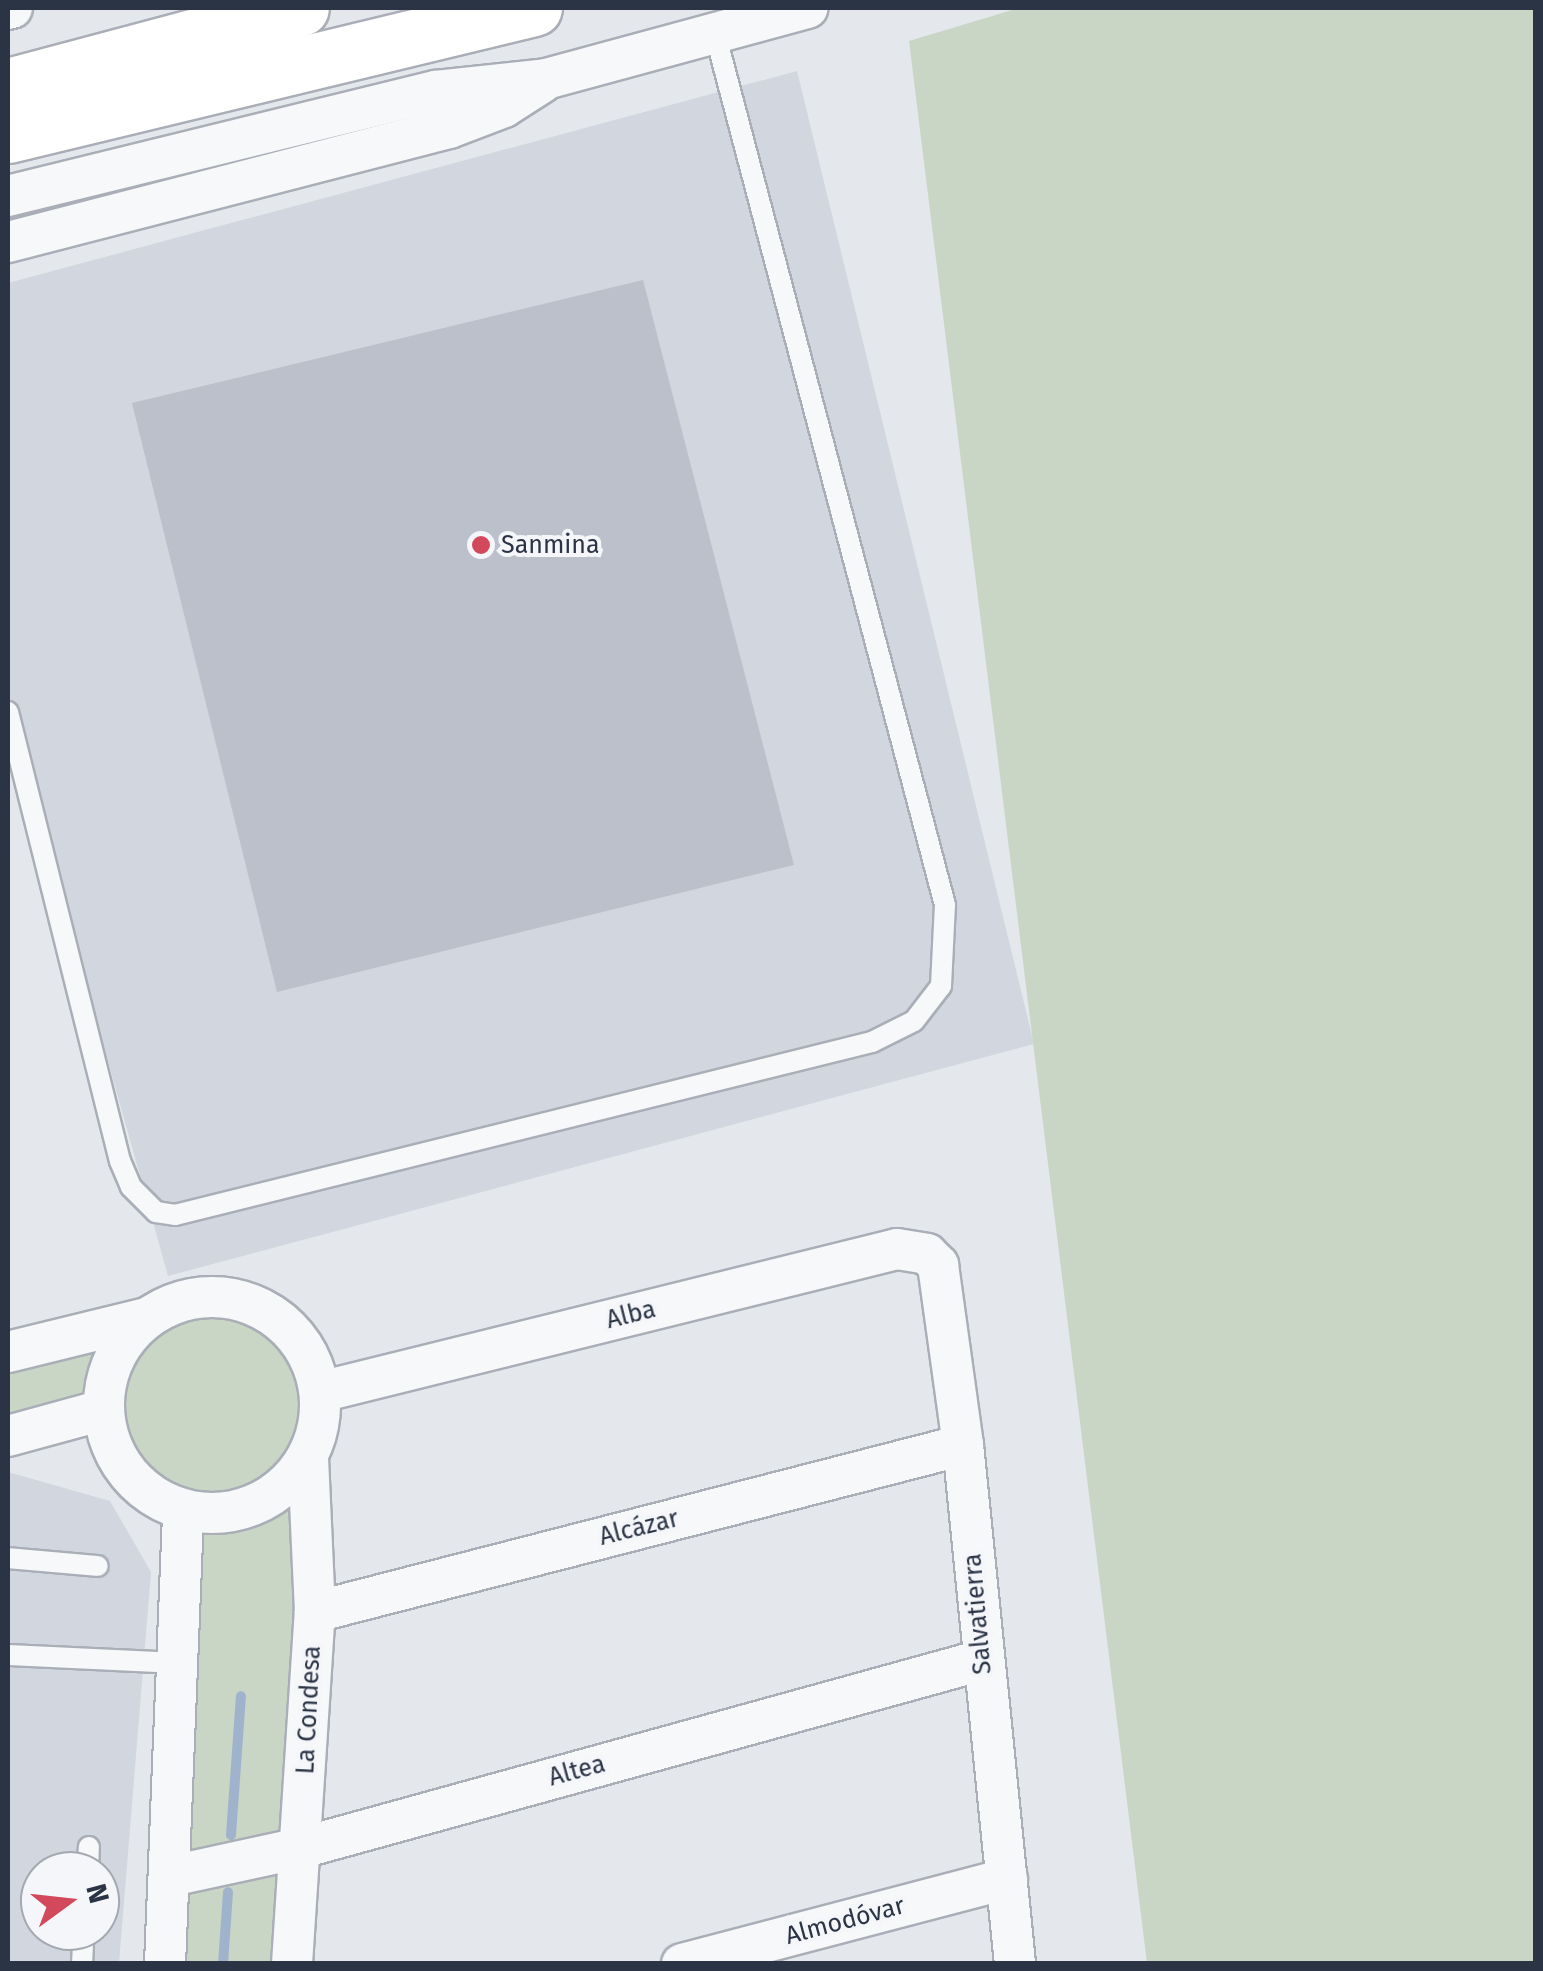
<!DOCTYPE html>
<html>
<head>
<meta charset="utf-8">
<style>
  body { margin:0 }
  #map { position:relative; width:1543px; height:1971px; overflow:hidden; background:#e4e7ec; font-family:"Fira Sans",sans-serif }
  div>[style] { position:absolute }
  .built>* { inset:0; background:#d2d6de }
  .green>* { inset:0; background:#c9d6c5 }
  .stream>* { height:10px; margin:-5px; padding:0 5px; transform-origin:5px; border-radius:5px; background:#9fb4cc }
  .building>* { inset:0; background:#bbc0ca }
  .roads { filter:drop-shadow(2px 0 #a9aeb7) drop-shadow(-2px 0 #a9aeb7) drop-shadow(0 2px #a9aeb7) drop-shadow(0 -2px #a9aeb7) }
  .lane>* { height:20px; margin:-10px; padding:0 10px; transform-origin:10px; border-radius:10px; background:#f7f8fa }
  .street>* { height:40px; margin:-20px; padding:0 20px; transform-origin:20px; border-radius:20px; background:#f7f8fa }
  .street>.ring { margin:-20px; padding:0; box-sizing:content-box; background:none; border:40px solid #f7f8fa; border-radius:50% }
  .secondary>* { height:55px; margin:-27.5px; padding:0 27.5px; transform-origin:27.5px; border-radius:27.5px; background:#fff }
  .dots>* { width:28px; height:28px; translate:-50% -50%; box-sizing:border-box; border:5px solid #f4f6f9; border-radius:50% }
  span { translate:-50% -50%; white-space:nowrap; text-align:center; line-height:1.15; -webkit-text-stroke:8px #f4f6f9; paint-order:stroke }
  .poi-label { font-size:25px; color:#2b3445 }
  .left { translate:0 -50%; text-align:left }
  .street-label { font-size:25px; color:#2b3445 }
  .frame { position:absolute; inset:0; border:10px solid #2b3445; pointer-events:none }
  .north { position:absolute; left:20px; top:1851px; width:100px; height:100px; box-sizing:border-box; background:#f4f6f9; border:2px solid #a4a8b1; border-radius:50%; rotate:75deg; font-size:28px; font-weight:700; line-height:40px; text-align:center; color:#2b3445 }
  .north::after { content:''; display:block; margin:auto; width:35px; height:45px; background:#d1495b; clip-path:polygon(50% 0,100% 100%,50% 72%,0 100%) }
</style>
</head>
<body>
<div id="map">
  <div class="built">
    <i style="clip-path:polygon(797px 71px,1034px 1044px,168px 1276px,8px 703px,8px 283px)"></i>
    <i style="clip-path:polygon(evenodd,8px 1472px,110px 1501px,151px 1572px,119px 1963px,8px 1963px,8px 1472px,40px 1871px,100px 1871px,100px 1931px,40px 1931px,40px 1871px)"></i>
  </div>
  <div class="green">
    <i style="clip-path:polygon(1019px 8px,1535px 8px,1535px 1963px,1147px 1963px,909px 41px)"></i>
    <i style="clip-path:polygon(207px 1296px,269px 1312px,294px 1333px,320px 1392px,308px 1457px,291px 1963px,165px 1963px,183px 1511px,143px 1489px,115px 1454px,103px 1411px,8px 1436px,8px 1352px)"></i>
  </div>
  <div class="stream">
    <i style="left:231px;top:1835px;width:139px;rotate:-85.9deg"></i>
    <i style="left:223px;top:1964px;width:72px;rotate:-86deg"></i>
  </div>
  <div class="building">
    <i style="clip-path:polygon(643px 280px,794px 865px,277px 992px,132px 403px)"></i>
  </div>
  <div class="roads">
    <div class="lane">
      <i style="left:8px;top:712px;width:463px;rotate:76deg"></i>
      <i style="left:120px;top:1161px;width:28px;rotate:67deg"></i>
      <i style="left:131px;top:1187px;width:35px;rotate:45deg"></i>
      <i style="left:156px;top:1212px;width:19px;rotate:9deg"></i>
      <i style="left:175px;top:1215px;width:718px;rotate:-13.94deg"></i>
      <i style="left:872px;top:1042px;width:47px;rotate:-26.6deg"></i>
      <i style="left:914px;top:1021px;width:44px;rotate:-52.4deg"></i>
      <i style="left:941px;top:986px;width:81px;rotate:-87.2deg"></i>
      <i style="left:945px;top:905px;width:902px;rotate:-104.78deg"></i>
      <i style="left:8px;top:1558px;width:90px;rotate:5.1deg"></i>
      <i style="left:8px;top:1655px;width:171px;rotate:2.7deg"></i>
      <i style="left:88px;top:1871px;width:24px;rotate:-88deg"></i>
      <i style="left:82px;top:1964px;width:33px;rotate:-87deg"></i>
    </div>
    <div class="street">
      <i style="left:8px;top:9px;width:4px;rotate:-14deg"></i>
      <i style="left:8px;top:196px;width:441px;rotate:-13.8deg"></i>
      <i style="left:436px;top:91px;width:111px;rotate:-6.2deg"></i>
      <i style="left:546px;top:79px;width:271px;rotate:-15.2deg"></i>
      <i style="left:8px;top:242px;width:455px;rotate:-14.5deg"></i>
      <i style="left:449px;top:128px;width:59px;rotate:-20.9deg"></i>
      <i style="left:504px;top:107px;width:46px;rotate:-32.7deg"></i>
      <i class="ring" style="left:104px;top:1297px;width:176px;height:176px"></i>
      <i style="left:8px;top:1352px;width:142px;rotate:-13.8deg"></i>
      <i style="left:320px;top:1392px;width:594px;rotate:-13.92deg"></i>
      <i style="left:897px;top:1249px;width:30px;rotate:9deg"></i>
      <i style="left:927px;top:1254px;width:16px;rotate:45deg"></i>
      <i style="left:938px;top:1265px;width:182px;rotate:82.1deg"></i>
      <i style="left:963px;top:1445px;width:522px;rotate:84.28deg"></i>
      <i style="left:8px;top:1436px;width:98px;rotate:-15.3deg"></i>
      <i style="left:315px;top:1612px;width:669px;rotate:-14.45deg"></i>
      <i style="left:171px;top:1876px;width:133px;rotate:-12.2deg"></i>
      <i style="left:301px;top:1848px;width:706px;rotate:-15.43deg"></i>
      <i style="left:165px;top:1964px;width:454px;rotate:-87.7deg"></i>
      <i style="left:292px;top:1964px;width:353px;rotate:-86.3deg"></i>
      <i style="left:315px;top:1612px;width:155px;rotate:-92.6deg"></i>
      <i style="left:682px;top:1964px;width:336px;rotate:-14.7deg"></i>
    </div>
    <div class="secondary">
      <i style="left:8px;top:86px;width:303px;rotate:-14.9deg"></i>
      <i style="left:8px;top:135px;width:541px;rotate:-13.57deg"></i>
    </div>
  </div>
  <div class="dots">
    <i style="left:481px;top:545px;background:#d1495b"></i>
  </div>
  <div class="poi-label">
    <span class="left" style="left:501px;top:545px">Sanmina</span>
  </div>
  <div class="street-label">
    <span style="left:631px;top:1315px;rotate:-14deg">Alba</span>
    <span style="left:639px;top:1528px;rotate:-14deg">Alcázar</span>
    <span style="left:978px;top:1614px;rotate:-95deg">Salvatierra</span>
    <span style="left:309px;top:1710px;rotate:-87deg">La Condesa</span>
    <span style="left:577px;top:1771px;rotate:-15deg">Altea</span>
    <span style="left:845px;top:1921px;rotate:-15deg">Almodóvar</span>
  </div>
  <div class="frame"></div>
  <div class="north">N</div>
</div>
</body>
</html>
